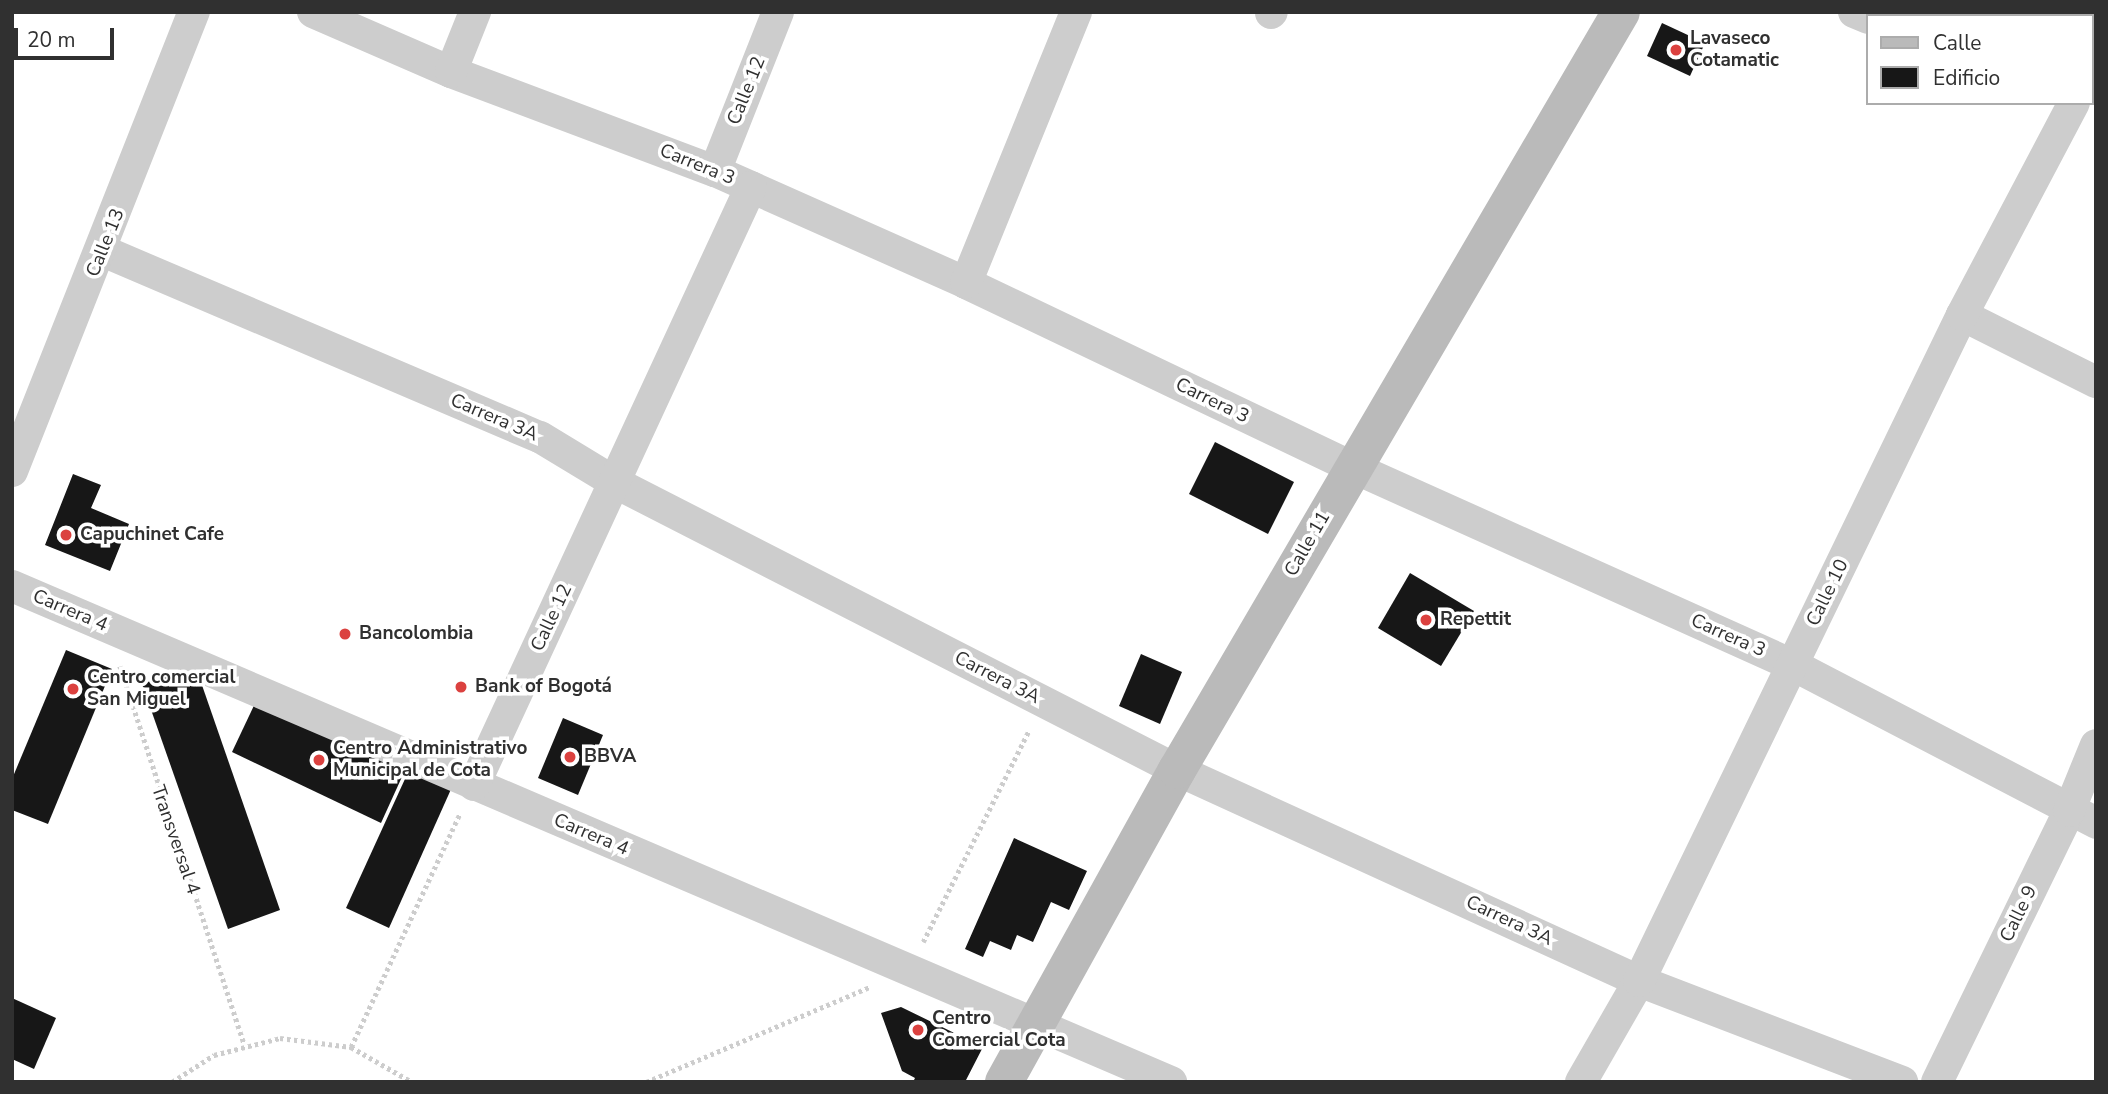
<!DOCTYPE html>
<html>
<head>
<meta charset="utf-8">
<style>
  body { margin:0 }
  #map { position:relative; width:2108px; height:1094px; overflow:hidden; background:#fff; font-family:"Nunito Sans",sans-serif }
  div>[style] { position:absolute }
  .building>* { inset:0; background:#171717 }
  .path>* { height:4.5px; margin-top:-2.25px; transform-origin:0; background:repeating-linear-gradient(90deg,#cdcdcd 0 3.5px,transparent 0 7px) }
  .minor>* { height:32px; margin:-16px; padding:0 16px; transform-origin:16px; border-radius:16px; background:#cdcdcd }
  .secondary>* { height:38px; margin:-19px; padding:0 19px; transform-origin:19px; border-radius:19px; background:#bababa }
  .dots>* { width:19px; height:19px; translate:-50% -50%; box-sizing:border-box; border:4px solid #fff; border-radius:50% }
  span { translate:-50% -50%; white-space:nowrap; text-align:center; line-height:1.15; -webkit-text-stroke:7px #fff; paint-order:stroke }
  .poi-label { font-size:19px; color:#303030; font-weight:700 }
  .left { translate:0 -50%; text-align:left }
  .street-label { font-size:19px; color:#303030 }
  .frame { position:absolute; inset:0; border:14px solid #303030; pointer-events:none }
  .legend { position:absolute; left:1866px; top:14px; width:228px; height:91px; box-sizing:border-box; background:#fff; border:2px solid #acacac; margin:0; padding:9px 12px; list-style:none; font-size:21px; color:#303030 }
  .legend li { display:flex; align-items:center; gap:14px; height:35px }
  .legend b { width:35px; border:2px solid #acacac }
  .scale { position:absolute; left:14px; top:28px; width:100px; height:32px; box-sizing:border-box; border:4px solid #303030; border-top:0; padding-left:9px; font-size:21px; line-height:24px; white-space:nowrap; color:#303030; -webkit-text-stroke:5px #fff; paint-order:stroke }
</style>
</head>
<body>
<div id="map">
  <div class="building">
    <i style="clip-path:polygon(1662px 23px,1705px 43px,1690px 76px,1647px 56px)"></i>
    <i style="clip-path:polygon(1215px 442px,1294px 482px,1268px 534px,1189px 494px)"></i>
    <i style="clip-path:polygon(73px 474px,101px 485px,91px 508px,129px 524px,110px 571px,45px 545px)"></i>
    <i style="clip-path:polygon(1410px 573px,1474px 611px,1441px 666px,1378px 628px)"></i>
    <i style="clip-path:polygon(66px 650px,112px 669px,48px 824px,12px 810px,12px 779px)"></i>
    <i style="clip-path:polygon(1141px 654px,1182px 672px,1160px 724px,1119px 706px)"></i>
    <i style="clip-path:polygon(195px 665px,280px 910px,228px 929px,142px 684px)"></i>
    <i style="clip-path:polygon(258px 697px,406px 768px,381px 823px,232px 752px)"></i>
    <i style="clip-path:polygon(563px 718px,603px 735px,578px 795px,538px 778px)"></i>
    <i style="clip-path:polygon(410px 768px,452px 787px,389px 928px,346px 908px)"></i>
    <i style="clip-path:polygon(1014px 838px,1087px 871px,1069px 910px,1051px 902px,1033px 942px,1017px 935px,1011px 950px,990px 941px,983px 957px,965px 949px)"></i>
    <i style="clip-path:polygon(12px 998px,56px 1018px,34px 1069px,12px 1059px)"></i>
    <i style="clip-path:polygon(901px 1007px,983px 1047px,965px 1082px,913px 1082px,915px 1078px,902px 1071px,881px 1013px)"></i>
  </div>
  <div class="path">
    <i style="left:120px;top:666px;width:398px;rotate:71.8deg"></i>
    <i style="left:923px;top:942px;width:237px;rotate:-63.4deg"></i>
    <i style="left:351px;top:1047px;width:258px;rotate:-65deg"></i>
    <i style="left:172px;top:1082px;width:50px;rotate:-32.7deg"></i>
    <i style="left:214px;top:1055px;width:68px;rotate:-14.4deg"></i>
    <i style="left:280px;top:1038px;width:72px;rotate:7.2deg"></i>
    <i style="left:351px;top:1047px;width:70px;rotate:29.8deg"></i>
    <i style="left:646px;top:1082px;width:243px;rotate:-23deg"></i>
  </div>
  <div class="minor">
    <i style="left:313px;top:12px;width:150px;rotate:23.5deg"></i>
    <i style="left:451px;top:72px;width:282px;rotate:20.6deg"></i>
    <i style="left:715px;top:171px;width:275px;rotate:24deg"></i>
    <i style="left:966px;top:283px;width:428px;rotate:25.5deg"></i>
    <i style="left:1352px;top:467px;width:483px;rotate:24.2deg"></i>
    <i style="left:1793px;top:665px;width:342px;rotate:27.5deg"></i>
    <i style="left:1854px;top:12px;width:15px;rotate:23deg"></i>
    <i style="left:1271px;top:13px;width:1px;rotate:-45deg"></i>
    <i style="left:451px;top:72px;width:65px;rotate:-68.2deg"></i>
    <i style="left:715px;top:171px;width:171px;rotate:-68.4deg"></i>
    <i style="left:103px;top:251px;width:475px;rotate:23.1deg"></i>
    <i style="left:540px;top:437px;width:89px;rotate:31.2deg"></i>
    <i style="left:616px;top:483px;width:630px;rotate:27.09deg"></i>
    <i style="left:1177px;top:770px;width:508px;rotate:24.55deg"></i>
    <i style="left:1639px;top:981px;width:282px;rotate:21deg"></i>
    <i style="left:966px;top:283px;width:292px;rotate:-67.9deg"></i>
    <i style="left:1962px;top:315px;width:150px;rotate:26.6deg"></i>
    <i style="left:12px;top:471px;width:494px;rotate:-68.4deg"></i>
    <i style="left:12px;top:586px;width:1261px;rotate:23.17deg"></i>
    <i style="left:474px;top:785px;width:659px;rotate:-65.15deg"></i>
    <i style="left:1581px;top:1082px;width:116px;rotate:-60.1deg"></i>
    <i style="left:1639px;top:981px;width:740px;rotate:-64.13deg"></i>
    <i style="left:1962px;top:315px;width:240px;rotate:-62.2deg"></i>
    <i style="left:1937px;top:1082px;width:301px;rotate:-64deg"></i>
    <i style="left:2069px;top:811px;width:71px;rotate:-67.8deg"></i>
  </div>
  <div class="secondary">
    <i style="left:1004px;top:1082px;width:357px;rotate:-61deg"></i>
    <i style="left:1177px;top:770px;width:878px;rotate:-59.64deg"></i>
  </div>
  <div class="dots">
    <i style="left:1676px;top:50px;background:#db413f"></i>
    <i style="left:66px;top:535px;background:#db413f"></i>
    <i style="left:1426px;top:620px;background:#db413f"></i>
    <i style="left:345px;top:634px;background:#db413f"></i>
    <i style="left:461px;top:687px;background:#db413f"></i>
    <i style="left:73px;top:689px;background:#db413f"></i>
    <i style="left:570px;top:757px;background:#db413f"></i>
    <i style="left:319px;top:760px;background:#db413f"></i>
    <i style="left:918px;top:1030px;background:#db413f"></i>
  </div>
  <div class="poi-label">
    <span class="left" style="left:1690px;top:50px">Lavaseco<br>Cotamatic</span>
    <span class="left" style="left:80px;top:535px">Capuchinet Cafe</span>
    <span class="left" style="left:1440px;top:620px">Repettit</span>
    <span class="left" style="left:359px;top:634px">Bancolombia</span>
    <span class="left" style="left:87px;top:689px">Centro comercial<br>San Miguel</span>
    <span class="left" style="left:475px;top:687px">Bank of Bogotá</span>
    <span class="left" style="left:333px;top:760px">Centro Administrativo<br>Municipal de Cota</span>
    <span class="left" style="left:584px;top:757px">BBVA</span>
    <span class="left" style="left:932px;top:1030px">Centro<br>Comercial Cota</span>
  </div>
  <div class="street-label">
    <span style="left:747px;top:91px;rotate:-68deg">Calle 12</span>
    <span style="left:697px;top:165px;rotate:22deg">Carrera 3</span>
    <span style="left:106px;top:243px;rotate:-68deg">Calle 13</span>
    <span style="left:1212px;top:401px;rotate:26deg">Carrera 3</span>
    <span style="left:494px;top:418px;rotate:23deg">Carrera 3A</span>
    <span style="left:1308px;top:544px;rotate:-60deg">Calle 11</span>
    <span style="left:1828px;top:593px;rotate:-64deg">Calle 10</span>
    <span style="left:70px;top:611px;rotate:23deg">Carrera 4</span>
    <span style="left:552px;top:618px;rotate:-65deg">Calle 12</span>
    <span style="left:1728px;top:636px;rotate:24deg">Carrera 3</span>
    <span style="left:997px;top:678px;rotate:27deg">Carrera 3A</span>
    <span style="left:591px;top:835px;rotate:23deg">Carrera 4</span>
    <span style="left:175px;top:840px;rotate:71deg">Transversal 4</span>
    <span style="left:2019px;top:914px;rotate:-64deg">Calle 9</span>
    <span style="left:1509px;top:921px;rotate:25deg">Carrera 3A</span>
  </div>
  <div class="frame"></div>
  <ul class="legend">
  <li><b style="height:9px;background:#bababa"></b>Calle</li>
  <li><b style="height:19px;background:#171717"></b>Edificio</li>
  </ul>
  <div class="scale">20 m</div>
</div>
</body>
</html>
